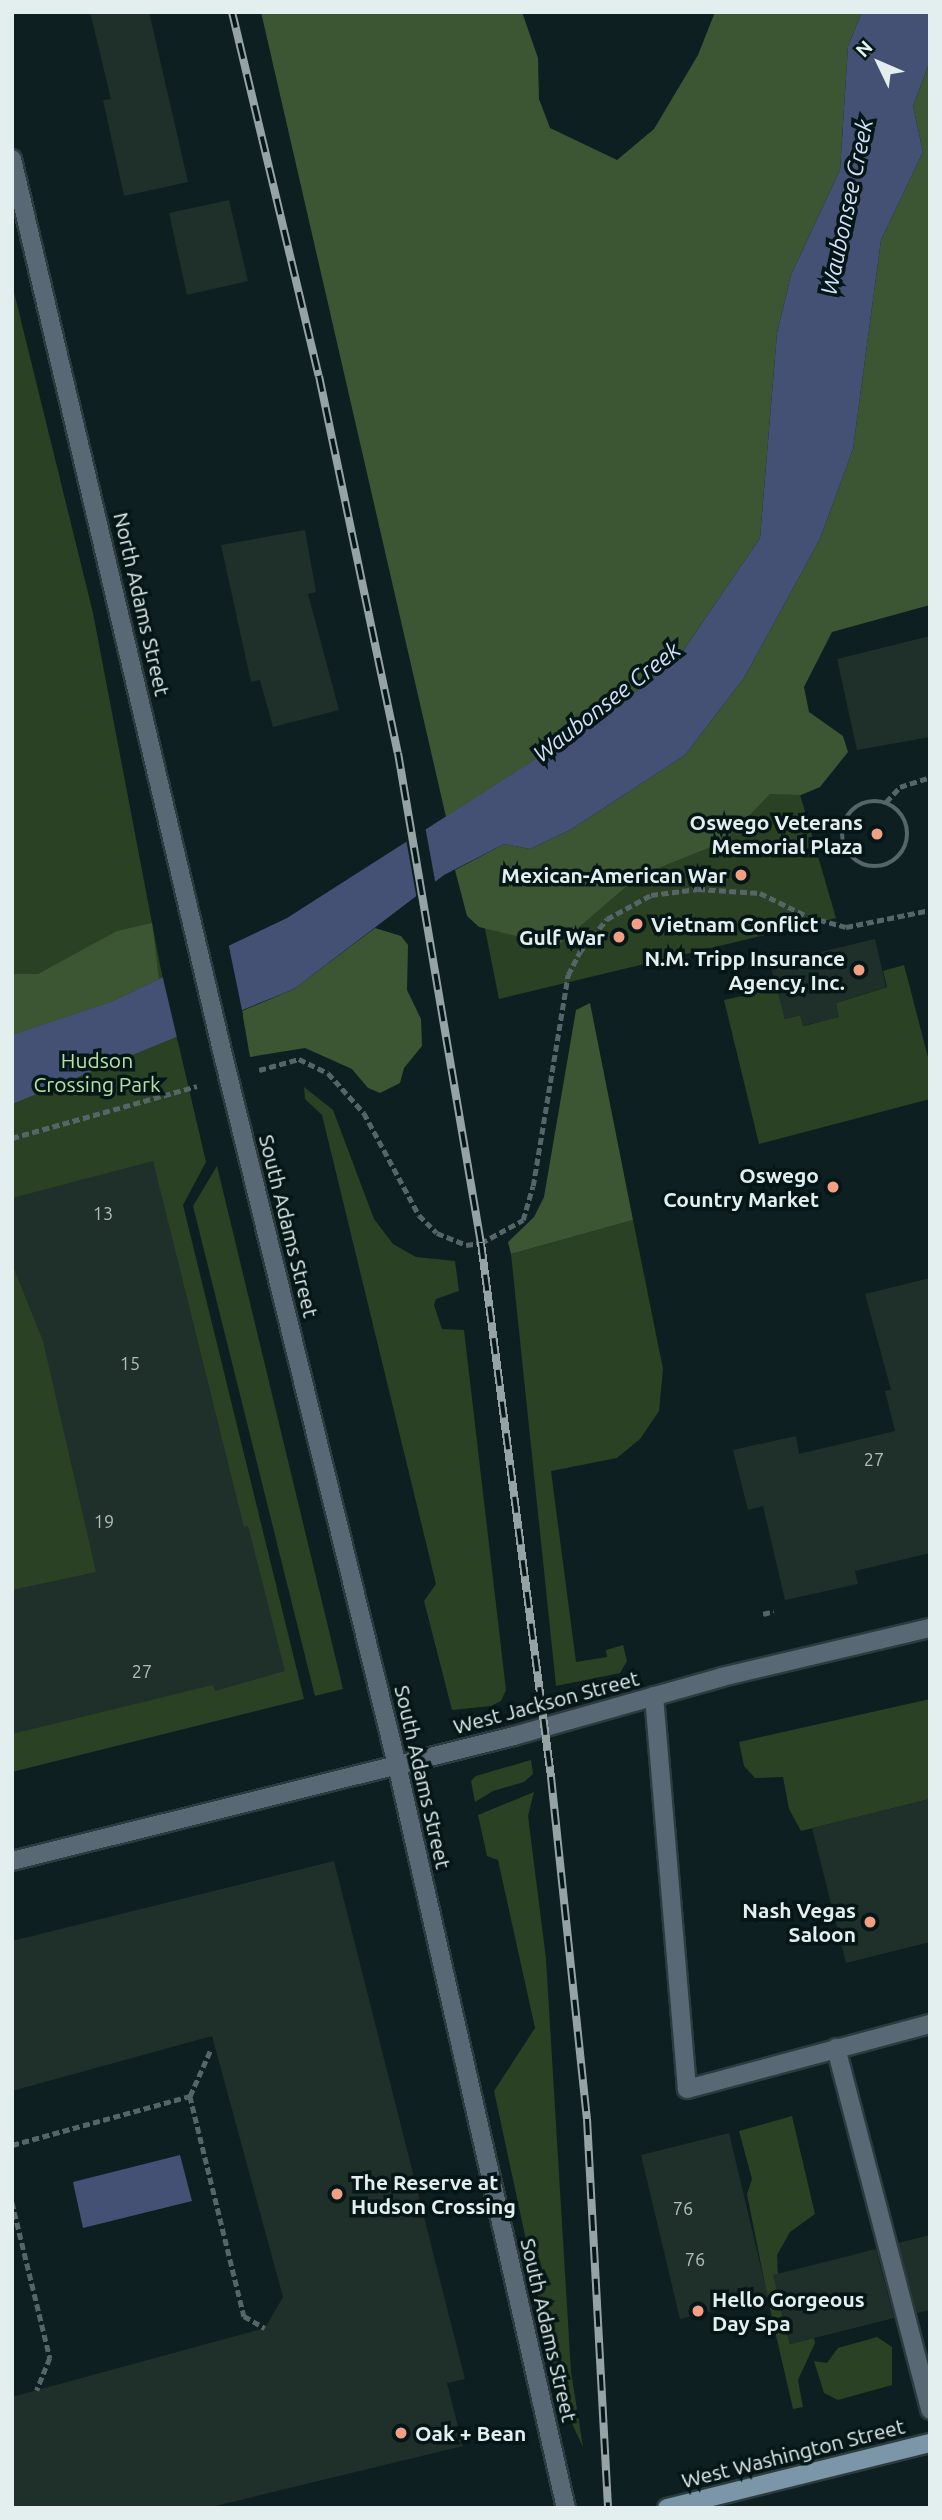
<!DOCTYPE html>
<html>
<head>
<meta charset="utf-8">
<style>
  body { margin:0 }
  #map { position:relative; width:942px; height:2520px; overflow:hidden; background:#0e1f21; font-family:Ubuntu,sans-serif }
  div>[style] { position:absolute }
  .green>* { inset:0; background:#2b4124 }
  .forest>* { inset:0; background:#3c5533 }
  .water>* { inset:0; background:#445074 }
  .pier>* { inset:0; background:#0e1f21 }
  .building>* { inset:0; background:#1f2f29 }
  .path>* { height:4.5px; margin-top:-2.25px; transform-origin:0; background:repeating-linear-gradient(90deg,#566567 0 7px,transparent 0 10.5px) }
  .path>.ring { margin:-2.25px; padding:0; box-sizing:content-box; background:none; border:4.5px solid #566567; border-radius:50% }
  .roads { filter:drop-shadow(2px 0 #2c3c3e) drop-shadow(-2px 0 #2c3c3e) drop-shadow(0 2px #2c3c3e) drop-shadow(0 -2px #2c3c3e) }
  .service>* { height:18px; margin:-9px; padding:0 9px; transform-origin:9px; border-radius:9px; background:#586975 }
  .minor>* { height:18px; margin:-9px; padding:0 9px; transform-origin:9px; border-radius:9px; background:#586975 }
  .secondary>* { height:18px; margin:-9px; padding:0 9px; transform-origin:9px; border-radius:9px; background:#7a96a8 }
  .rail>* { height:8px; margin-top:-4px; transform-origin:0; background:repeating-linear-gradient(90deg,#051617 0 16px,#96a3a5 0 32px); box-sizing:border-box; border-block:2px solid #96a3a5 }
  .dots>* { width:19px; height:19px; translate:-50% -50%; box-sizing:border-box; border:4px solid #051617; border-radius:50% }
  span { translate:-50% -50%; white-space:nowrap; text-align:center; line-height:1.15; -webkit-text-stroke:7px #051617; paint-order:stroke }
  .number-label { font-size:18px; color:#b2bebe }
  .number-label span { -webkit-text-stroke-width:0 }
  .street-label { font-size:21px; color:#e3eeef }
  .poi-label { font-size:21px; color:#e3eeef; font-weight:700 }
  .right { translate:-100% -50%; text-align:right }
  .left { translate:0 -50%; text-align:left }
  .park-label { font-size:21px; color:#b5e1a6 }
  .water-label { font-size:23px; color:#d6dff9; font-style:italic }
  .frame { position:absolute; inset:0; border:14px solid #e3eeef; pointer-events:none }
  .north { position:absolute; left:844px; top:28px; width:70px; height:70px; -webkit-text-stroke:5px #051617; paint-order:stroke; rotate:314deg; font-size:19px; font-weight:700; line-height:28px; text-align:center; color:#e3eeef }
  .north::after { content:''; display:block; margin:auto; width:24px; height:32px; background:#e3eeef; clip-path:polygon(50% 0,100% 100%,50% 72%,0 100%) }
</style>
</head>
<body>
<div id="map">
  <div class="green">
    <i style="clip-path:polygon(12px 284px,93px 613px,160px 965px,206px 1162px,183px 1205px,304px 1699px,12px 1772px)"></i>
    <i style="clip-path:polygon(789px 757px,836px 918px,499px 999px,474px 874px)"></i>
    <i style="clip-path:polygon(904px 965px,930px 1065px,930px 1099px,759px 1144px,724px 1000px,777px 988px,785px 1019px,800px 1015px,804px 1026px,838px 1017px,836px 1003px,887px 987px,883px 971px)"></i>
    <i style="clip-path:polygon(304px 1087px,333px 1110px,374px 1219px,393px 1244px,416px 1257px,455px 1261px,459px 1291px,436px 1299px,434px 1305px,442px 1329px,464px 1330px,506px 1690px,501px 1701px,491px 1706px,452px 1710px,424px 1601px,436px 1584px,322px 1115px,305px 1099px)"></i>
    <i style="clip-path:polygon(217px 1166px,343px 1689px,315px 1696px,193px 1206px)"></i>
    <i style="clip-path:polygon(633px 1220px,663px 1369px,659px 1411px,640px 1439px,617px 1458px,551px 1471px,576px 1662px,607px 1657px,606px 1650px,623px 1645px,627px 1661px,620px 1673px,556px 1686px,511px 1254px)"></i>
    <i style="clip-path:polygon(930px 1699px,930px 1799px,801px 1831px,789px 1809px,783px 1777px,755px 1778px,744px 1766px,739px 1742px)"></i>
    <i style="clip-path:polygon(531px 1760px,533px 1774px,524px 1782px,493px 1791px,475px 1802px,471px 1781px,476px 1776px)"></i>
    <i style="clip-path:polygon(534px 1792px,528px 1816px,546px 1959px,571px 2372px,583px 2447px,560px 2398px,494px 2091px,535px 2028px,498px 1860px,487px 1856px,478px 1815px)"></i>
    <i style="clip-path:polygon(792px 2116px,815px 2214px,790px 2232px,777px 2255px,779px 2301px,790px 2344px,814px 2338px,815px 2343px,798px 2380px,803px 2407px,793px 2409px,770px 2309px,747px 2194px,752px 2179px,739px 2131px)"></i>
    <i style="clip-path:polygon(877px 2337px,892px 2347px,892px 2385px,838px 2400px,824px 2393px,814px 2361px,827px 2363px,838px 2348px)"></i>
  </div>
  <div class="forest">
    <i style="clip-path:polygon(261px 12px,522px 12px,538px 58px,539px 99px,550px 128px,617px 160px,654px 129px,698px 55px,715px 12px,862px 12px,848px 46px,840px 170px,791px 275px,777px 333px,760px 538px,683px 651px,622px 704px,446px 817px)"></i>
    <i style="clip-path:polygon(930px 61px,930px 605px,832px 632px,804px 687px,809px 712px,843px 736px,848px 752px,820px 787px,801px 795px,770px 794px,723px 842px,656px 869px,629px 884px,557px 946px,479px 927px,467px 916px,455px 870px,504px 844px,530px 849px,570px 830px,685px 755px,744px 678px,820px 539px,853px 449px,881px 240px,923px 152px,913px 106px)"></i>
    <i style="clip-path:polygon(152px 923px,159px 979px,111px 1002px,12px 1035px,12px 974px,38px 974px,117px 931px)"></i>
    <i style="clip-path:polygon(375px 928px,401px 936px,408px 945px,407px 990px,421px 1019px,422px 1046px,404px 1068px,400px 1083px,380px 1093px,368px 1088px,352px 1069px,305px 1048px,250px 1057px,242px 1011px,294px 989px)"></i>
    <i style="clip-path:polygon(590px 1003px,633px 1220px,511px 1254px,508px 1242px,534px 1217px,544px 1197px,576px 1010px)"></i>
  </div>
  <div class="water">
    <i style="clip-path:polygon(862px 12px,930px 12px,930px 61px,913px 106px,923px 152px,881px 240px,853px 449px,820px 539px,744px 678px,685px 755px,570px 830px,530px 849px,504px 844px,444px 875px,294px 989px,12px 1104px,12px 1035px,111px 1002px,287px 918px,622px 704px,683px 651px,760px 538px,777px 333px,791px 275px,840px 170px,848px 46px)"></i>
    <i style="clip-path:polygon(180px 2155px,192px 2201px,83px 2228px,73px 2182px)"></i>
  </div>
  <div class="pier">
    <i style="clip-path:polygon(425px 826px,436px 886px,417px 900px,406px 839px)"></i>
    <i style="clip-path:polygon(228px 942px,243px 1015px,178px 1042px,162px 974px)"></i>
  </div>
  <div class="building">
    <i style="clip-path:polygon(90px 12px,149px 12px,188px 182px,124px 196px,103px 100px,111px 99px)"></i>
    <i style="clip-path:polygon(229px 200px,248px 281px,187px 295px,169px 213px)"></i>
    <i style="clip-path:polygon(305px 530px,316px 592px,308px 594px,339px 710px,273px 727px,260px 680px,251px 682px,221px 545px)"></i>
    <i style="clip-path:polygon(930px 636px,930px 737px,857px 750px,837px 659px)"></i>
    <i style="clip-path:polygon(875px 939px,886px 987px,836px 1003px,839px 1017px,803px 1026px,800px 1015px,785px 1019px,770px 964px)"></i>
    <i style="clip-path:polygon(153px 1161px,244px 1527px,248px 1526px,285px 1671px,215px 1691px,213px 1685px,12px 1734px,12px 1590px,96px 1572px,43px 1341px,12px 1264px,12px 1198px)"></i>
    <i style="clip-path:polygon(930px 1278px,930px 1553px,855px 1571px,858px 1584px,785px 1600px,763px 1506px,748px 1510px,733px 1450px,796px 1436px,799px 1454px,895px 1431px,885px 1391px,891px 1390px,865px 1294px)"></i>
    <i style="clip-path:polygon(930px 1799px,930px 1942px,846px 1963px,812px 1828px)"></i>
    <i style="clip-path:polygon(334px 1861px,465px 2379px,447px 2383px,463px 2446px,207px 2508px,12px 2508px,12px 2397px,265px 2328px,283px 2297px,212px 2036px,12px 2091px,12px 1941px)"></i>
    <i style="clip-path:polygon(729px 2133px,768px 2297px,680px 2319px,641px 2155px)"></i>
    <i style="clip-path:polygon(930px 2235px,930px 2310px,917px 2313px,898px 2243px)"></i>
    <i style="clip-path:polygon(876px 2249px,894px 2318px,790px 2344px,773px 2275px)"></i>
  </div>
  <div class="path">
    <i class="ring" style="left:842px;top:801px;width:61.5px;height:61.5px"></i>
    <i style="left:886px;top:802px;width:21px;rotate:-47deg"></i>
    <i style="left:900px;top:787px;width:32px;rotate:-18deg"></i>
    <i style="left:259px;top:1070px;width:41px;rotate:-15.4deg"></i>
    <i style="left:299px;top:1059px;width:32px;rotate:26deg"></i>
    <i style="left:328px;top:1073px;width:54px;rotate:48deg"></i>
    <i style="left:364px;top:1113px;width:116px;rotate:61.7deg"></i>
    <i style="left:419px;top:1215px;width:25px;rotate:45deg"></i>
    <i style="left:437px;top:1233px;width:31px;rotate:22deg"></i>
    <i style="left:466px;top:1245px;width:15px;rotate:-8deg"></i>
    <i style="left:481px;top:1243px;width:48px;rotate:-28.7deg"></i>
    <i style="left:523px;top:1220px;width:35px;rotate:-74deg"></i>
    <i style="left:533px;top:1186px;width:214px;rotate:-80.6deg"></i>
    <i style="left:568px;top:975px;width:25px;rotate:-63deg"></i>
    <i style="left:579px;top:953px;width:44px;rotate:-50.5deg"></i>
    <i style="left:607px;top:919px;width:50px;rotate:-28.6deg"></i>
    <i style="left:651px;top:895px;width:47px;rotate:-7.3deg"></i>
    <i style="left:698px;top:889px;width:62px;rotate:3.7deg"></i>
    <i style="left:760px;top:893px;width:55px;rotate:26.1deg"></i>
    <i style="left:809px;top:917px;width:38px;rotate:15deg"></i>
    <i style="left:846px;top:927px;width:86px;rotate:-11.4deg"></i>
    <i style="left:12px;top:1138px;width:192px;rotate:-15.7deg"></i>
    <i style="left:763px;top:1614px;width:11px;rotate:-15deg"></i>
    <i style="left:190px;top:2096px;width:49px;rotate:-66deg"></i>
    <i style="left:12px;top:2145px;width:185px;rotate:-15.4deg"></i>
    <i style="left:190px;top:2096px;width:227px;rotate:76.2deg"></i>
    <i style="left:244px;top:2316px;width:24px;rotate:30deg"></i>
    <i style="left:12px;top:2202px;width:161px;rotate:76.3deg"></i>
    <i style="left:50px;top:2358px;width:35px;rotate:112deg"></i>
  </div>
  <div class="roads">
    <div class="service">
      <i style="left:654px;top:1696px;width:394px;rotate:85.2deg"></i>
      <i style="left:687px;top:2089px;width:252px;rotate:-15deg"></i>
      <i style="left:836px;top:2048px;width:374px;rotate:75.4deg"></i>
    </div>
    <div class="minor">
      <i style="left:12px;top:159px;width:925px;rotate:76.75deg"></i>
      <i style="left:224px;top:1059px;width:727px;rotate:76.23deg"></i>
      <i style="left:397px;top:1765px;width:762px;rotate:77.19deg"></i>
      <i style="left:12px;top:1861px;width:517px;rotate:-13.98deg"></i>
      <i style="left:514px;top:1736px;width:216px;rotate:-15.8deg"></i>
      <i style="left:722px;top:1677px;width:214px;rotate:-13.3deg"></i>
    </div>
    <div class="secondary">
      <i style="left:667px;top:2508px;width:271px;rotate:-13.9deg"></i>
    </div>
  </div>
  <div class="rail">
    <i style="left:232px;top:12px;width:374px;rotate:76.6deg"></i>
    <i style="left:319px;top:376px;width:385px;rotate:78.2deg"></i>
    <i style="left:398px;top:753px;width:497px;rotate:80.4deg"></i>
    <i style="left:481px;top:1243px;width:539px;rotate:82.53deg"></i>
    <i style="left:551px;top:1777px;width:344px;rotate:84deg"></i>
    <i style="left:587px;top:2119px;width:390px;rotate:86.9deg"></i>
  </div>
  <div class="dots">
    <i style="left:877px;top:834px;background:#f39f83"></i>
    <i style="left:741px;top:875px;background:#f39f83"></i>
    <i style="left:637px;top:924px;background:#f39f83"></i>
    <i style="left:619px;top:937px;background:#f39f83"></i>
    <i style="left:859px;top:970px;background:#f39f83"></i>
    <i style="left:833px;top:1187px;background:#f39f83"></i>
    <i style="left:870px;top:1922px;background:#f39f83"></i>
    <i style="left:337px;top:2194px;background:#f39f83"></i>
    <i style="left:698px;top:2311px;background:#f39f83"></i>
    <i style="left:401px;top:2433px;background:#f39f83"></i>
  </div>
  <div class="number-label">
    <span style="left:103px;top:1213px">13</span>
    <span style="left:130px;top:1363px">15</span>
    <span style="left:874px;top:1459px">27</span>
    <span style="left:104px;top:1521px">19</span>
    <span style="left:142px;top:1671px">27</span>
    <span style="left:683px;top:2208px">76</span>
    <span style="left:695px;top:2259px">76</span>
  </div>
  <div class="street-label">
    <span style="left:142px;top:604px;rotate:77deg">North Adams Street</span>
    <span style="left:289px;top:1226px;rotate:76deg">South Adams Street</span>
    <span style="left:546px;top:1702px;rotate:-15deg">West Jackson Street</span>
    <span style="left:423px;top:1777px;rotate:77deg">South Adams Street</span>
    <span style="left:549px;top:2330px;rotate:77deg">South Adams Street</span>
    <span style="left:793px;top:2453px;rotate:-14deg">West Washington Street</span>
  </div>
  <div class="poi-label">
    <span class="right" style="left:863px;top:834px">Oswego Veterans<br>Memorial Plaza</span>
    <span class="right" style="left:727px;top:875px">Mexican-American War</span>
    <span class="left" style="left:651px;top:924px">Vietnam Conflict</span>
    <span class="right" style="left:605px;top:937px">Gulf War</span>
    <span class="right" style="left:845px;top:970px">N.M. Tripp Insurance<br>Agency, Inc.</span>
    <span class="right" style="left:819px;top:1187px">Oswego<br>Country Market</span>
    <span class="right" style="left:856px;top:1922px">Nash Vegas<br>Saloon</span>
    <span class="left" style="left:351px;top:2194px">The Reserve at<br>Hudson Crossing</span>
    <span class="left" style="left:712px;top:2311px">Hello Gorgeous<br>Day Spa</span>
    <span class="left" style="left:415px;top:2433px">Oak + Bean</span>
  </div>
  <div class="park-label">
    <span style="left:97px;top:1072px">Hudson<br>Crossing Park</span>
  </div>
  <div class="water-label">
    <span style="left:847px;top:207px;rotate:-78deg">Waubonsee Creek</span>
    <span style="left:607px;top:702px;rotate:-38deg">Waubonsee Creek</span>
  </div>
  <div class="frame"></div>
  <div class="north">N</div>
</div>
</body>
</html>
